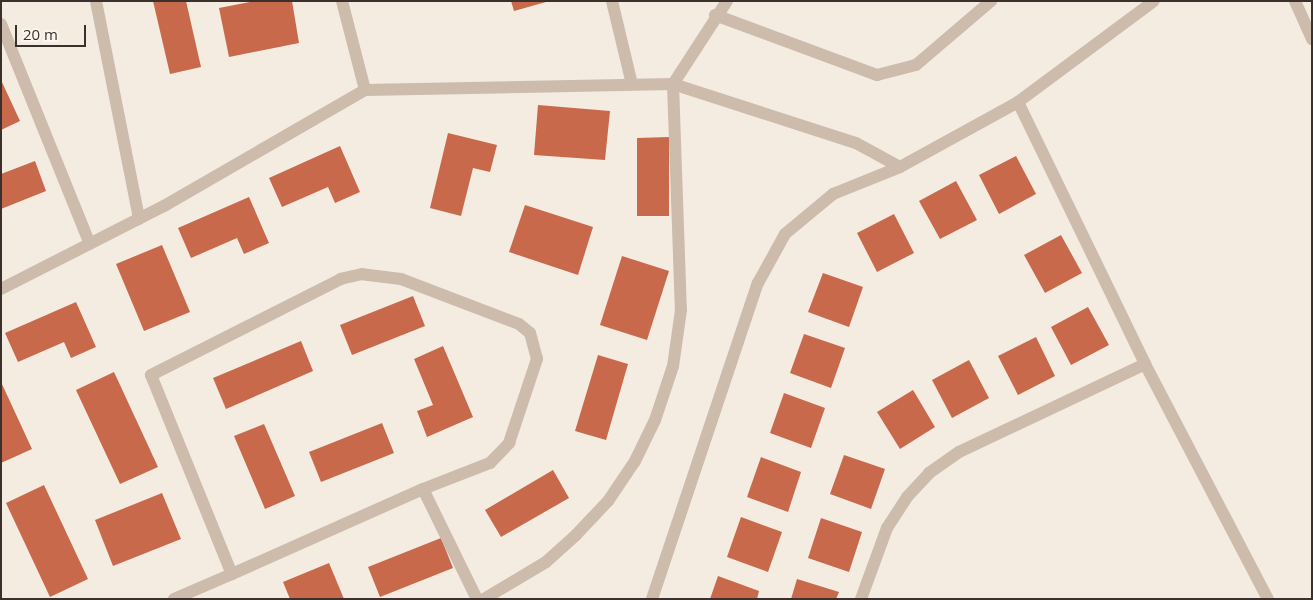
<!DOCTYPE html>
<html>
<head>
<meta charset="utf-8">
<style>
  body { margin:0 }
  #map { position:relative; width:1313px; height:600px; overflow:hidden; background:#f4ebe1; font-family:"Open Sans",sans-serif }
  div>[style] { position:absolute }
  .building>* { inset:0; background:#c8694b }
  .minor>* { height:12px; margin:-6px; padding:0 6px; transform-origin:6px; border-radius:6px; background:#cdbbac }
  span { translate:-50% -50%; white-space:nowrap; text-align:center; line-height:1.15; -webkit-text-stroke:4px #fbf5ee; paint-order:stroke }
  .frame { position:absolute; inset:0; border:2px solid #3b302b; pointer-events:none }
  .scale { position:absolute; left:15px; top:25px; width:71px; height:22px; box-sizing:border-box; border:2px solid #3b302b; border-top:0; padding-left:6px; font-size:15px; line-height:18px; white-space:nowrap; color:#3b302b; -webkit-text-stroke:4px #fbf5ee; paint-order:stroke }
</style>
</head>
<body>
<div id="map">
  <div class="building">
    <i style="clip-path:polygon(153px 1px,186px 1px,201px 67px,170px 74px)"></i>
    <i style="clip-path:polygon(255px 1px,292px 1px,299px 43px,229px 57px,219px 8px)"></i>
    <i style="clip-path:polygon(511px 1px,545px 1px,546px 2px,514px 11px)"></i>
    <i style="clip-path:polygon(1px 80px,20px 121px,1px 130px)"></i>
    <i style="clip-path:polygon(538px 105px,610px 111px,605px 160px,534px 155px)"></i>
    <i style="clip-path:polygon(448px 133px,497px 145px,490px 172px,473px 168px,461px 216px,430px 208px)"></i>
    <i style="clip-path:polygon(669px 137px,669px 216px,637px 216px,637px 138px)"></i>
    <i style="clip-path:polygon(340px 146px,360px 192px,335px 203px,328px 187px,282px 207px,269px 178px)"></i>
    <i style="clip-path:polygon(1016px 156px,1036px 194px,999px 214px,979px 175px)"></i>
    <i style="clip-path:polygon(35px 161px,46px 191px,1px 209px,1px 174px)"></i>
    <i style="clip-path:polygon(956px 181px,977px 220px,940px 239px,919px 201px)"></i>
    <i style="clip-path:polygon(249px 197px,269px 243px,244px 254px,237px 238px,191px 258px,178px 228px)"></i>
    <i style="clip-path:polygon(525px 205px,593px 227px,578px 275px,509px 252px)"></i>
    <i style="clip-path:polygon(894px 214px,914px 253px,877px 272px,857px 233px)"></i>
    <i style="clip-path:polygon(1061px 235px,1082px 273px,1045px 293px,1024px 255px)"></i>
    <i style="clip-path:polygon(162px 245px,190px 312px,144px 331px,116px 264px)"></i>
    <i style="clip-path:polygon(622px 256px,669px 271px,647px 340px,600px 325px)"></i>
    <i style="clip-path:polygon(823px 273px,863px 287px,849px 327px,808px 312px)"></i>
    <i style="clip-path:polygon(413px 296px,425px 326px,352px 355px,340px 325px)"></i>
    <i style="clip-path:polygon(76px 302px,96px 347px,71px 358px,64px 342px,18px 362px,5px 333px)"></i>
    <i style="clip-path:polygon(1088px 307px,1109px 345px,1071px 365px,1051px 327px)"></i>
    <i style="clip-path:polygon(804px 334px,845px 348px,831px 388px,790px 373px)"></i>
    <i style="clip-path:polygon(1036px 337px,1055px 376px,1018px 395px,998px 356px)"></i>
    <i style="clip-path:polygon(301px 341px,313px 371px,226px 409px,213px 378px)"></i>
    <i style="clip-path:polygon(443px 346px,473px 417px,427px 437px,417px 411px,433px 405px,414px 359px)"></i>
    <i style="clip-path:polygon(598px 355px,628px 364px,606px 440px,575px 431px)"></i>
    <i style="clip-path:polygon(969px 360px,989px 398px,952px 418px,932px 380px)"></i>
    <i style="clip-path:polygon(114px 372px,158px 467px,120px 484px,76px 390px)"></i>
    <i style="clip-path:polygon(1px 382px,32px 449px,1px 463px)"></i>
    <i style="clip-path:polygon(913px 390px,935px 427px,900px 449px,877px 412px)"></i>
    <i style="clip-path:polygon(784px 393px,825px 408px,811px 448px,770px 433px)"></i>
    <i style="clip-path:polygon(382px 423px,394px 453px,321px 482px,309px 452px)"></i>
    <i style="clip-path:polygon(264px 424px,295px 496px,265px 509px,234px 436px)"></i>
    <i style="clip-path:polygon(844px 455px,885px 469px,871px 509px,830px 494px)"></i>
    <i style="clip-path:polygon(761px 457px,801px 472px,788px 512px,747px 497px)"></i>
    <i style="clip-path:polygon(553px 470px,569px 498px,501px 537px,485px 510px)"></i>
    <i style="clip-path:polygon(44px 485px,88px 579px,50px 597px,6px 503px)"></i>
    <i style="clip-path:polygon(162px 493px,181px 539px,113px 566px,95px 520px)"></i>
    <i style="clip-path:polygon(741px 517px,782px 532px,768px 572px,727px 557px)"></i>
    <i style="clip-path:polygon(821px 518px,862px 532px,849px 572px,808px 558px)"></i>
    <i style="clip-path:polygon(441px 538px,453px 568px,380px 597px,368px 567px)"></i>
    <i style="clip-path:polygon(329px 563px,344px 599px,290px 599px,283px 582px)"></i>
    <i style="clip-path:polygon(718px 576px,759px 591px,757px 599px,710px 599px)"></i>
    <i style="clip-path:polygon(797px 579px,839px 592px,836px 599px,791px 599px)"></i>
  </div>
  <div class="minor">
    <i style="left:96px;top:1px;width:222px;rotate:78.8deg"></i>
    <i style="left:342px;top:1px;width:92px;rotate:75.5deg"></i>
    <i style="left:612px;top:1px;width:85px;rotate:76.5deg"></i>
    <i style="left:727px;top:1px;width:99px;rotate:123deg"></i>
    <i style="left:673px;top:84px;width:192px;rotate:17.9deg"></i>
    <i style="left:856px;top:143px;width:50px;rotate:28.6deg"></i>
    <i style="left:1295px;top:1px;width:42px;rotate:65.9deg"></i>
    <i style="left:715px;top:15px;width:173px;rotate:20.3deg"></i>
    <i style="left:877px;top:75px;width:40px;rotate:-14.4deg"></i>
    <i style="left:916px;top:65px;width:99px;rotate:-40.5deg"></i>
    <i style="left:1px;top:24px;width:237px;rotate:68deg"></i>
    <i style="left:1018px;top:102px;width:291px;rotate:64.1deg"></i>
    <i style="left:1145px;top:364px;width:265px;rotate:62.4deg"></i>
    <i style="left:1px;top:289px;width:183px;rotate:-27deg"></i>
    <i style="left:164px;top:206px;width:232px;rotate:-30deg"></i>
    <i style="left:365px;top:90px;width:308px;rotate:-1.1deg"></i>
    <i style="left:673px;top:84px;width:226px;rotate:88deg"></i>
    <i style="left:681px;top:310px;width:57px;rotate:98.1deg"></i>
    <i style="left:673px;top:366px;width:57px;rotate:108.4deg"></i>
    <i style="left:655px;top:420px;width:46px;rotate:116deg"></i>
    <i style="left:635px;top:461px;width:48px;rotate:124deg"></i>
    <i style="left:608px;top:501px;width:47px;rotate:133.3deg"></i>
    <i style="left:576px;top:535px;width:40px;rotate:138deg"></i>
    <i style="left:546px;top:562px;width:72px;rotate:149.2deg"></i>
    <i style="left:423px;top:489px;width:123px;rotate:63.9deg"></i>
    <i style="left:174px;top:599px;width:63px;rotate:-23.3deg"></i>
    <i style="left:232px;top:574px;width:209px;rotate:-24deg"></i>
    <i style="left:423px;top:489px;width:72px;rotate:-21.2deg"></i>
    <i style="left:490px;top:463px;width:28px;rotate:-46deg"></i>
    <i style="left:509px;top:443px;width:89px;rotate:-71.6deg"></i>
    <i style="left:537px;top:359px;width:27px;rotate:-105deg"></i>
    <i style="left:530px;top:333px;width:14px;rotate:-141deg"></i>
    <i style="left:519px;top:324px;width:126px;rotate:-159.1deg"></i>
    <i style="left:401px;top:279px;width:39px;rotate:-173deg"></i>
    <i style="left:362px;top:274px;width:22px;rotate:167deg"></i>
    <i style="left:341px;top:279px;width:213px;rotate:153.2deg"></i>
    <i style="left:151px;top:375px;width:215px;rotate:67.9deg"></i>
    <i style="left:652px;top:599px;width:333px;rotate:-71.5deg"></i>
    <i style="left:758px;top:283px;width:56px;rotate:-61.1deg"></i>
    <i style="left:785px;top:234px;width:62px;rotate:-39.8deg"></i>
    <i style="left:833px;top:194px;width:72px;rotate:-21.9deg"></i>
    <i style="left:900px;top:167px;width:135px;rotate:-28.8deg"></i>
    <i style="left:1018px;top:102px;width:169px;rotate:-36.6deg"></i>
    <i style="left:861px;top:599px;width:76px;rotate:-69.9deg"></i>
    <i style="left:887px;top:528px;width:37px;rotate:-57deg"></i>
    <i style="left:907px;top:497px;width:33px;rotate:-47deg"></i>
    <i style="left:929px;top:473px;width:37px;rotate:-35deg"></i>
    <i style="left:959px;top:452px;width:206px;rotate:-25.3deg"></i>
  </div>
  <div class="frame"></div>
  <div class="scale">20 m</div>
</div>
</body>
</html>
